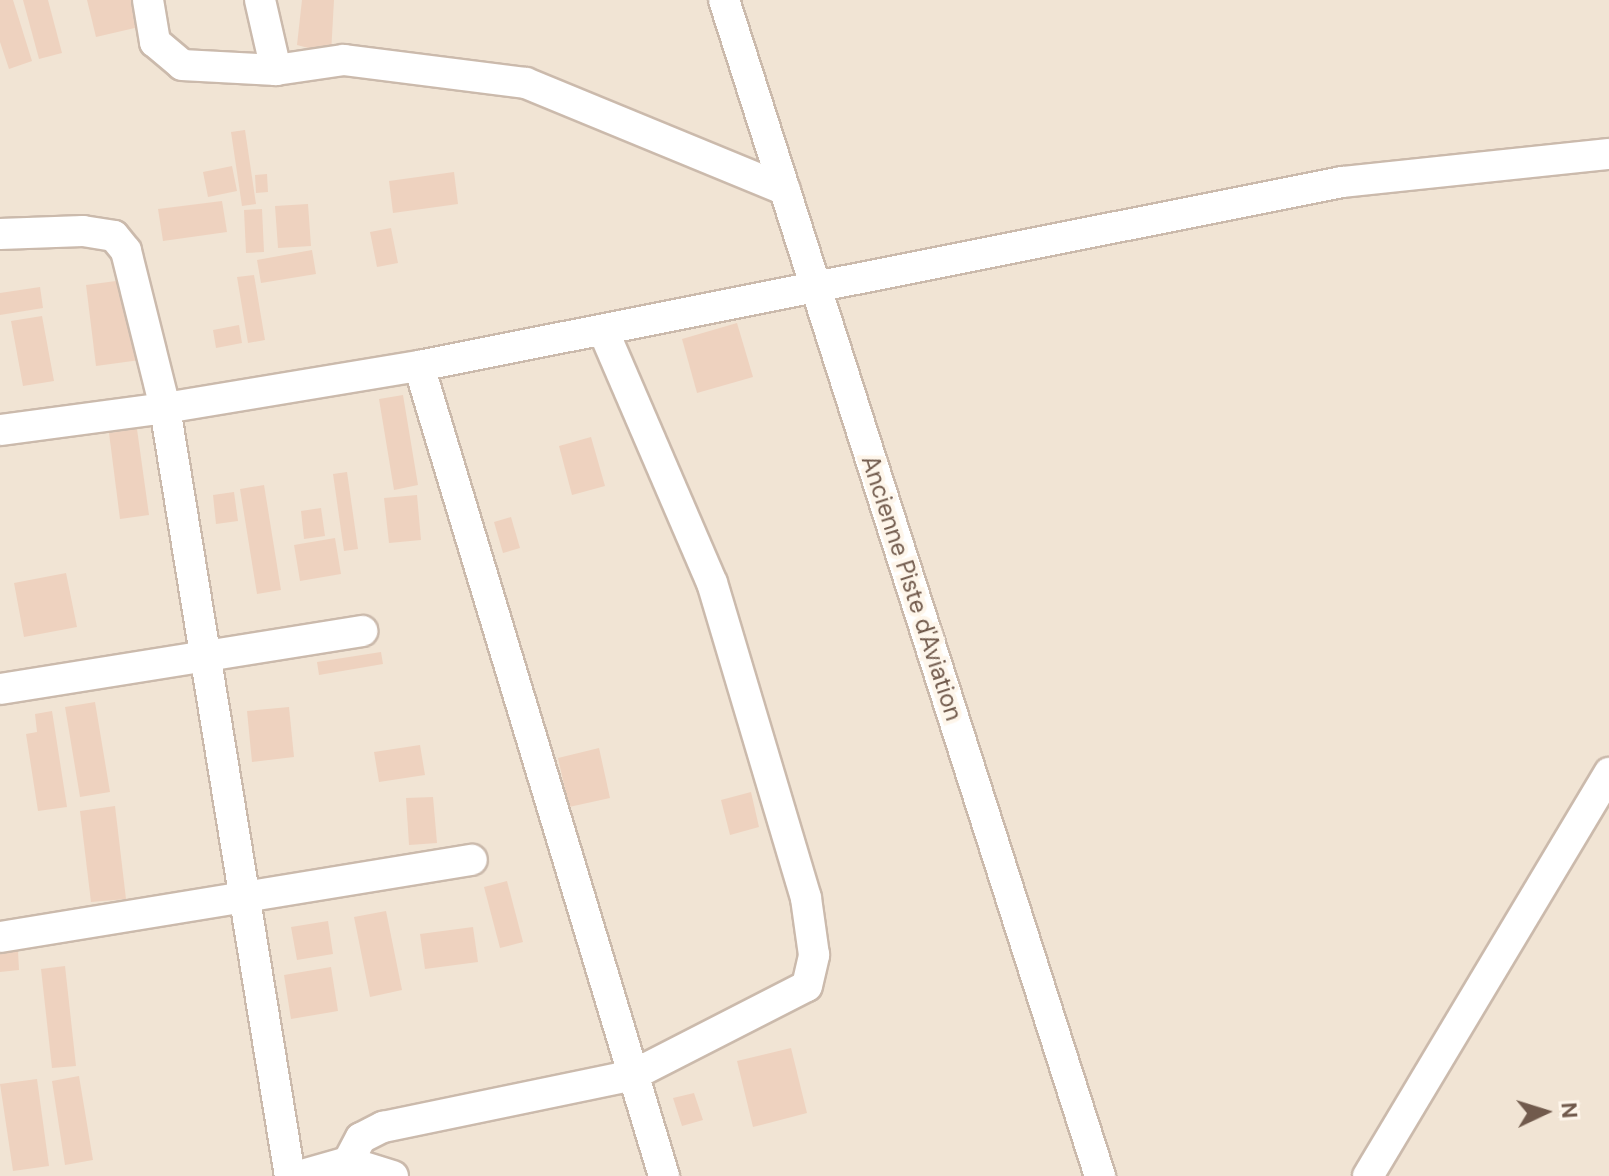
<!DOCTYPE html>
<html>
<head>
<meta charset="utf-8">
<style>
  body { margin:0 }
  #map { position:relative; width:1609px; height:1176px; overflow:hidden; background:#faf2e5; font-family:"DM Sans",sans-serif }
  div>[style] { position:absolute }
  .residential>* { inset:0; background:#f1e4d4 }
  .building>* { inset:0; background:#eed2bf }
  .roads { filter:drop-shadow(2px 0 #cbbaac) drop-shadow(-2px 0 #cbbaac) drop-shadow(0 2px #cbbaac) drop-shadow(0 -2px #cbbaac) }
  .minor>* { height:30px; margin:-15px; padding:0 15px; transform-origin:15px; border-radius:15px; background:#fff }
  span { translate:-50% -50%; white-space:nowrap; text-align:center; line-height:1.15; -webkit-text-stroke:8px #fef6eb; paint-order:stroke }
  .street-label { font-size:24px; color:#715a4c }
  .north { position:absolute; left:1505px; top:1072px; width:80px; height:80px; -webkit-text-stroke:6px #fef6eb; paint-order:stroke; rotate:86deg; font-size:22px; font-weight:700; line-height:32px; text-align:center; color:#715a4c }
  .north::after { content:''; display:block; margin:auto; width:28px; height:36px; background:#715a4c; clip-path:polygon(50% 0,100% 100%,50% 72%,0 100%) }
</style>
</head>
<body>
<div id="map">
  <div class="residential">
    <i style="clip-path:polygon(0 0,1609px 0,1609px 1176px,0 1176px)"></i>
  </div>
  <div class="building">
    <i style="clip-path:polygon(0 0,13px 0,32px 61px,9px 69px,0 42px)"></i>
    <i style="clip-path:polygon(23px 0,48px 0,62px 53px,39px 59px)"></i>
    <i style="clip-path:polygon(87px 0,132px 0,139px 27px,96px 37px)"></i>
    <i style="clip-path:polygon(302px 0,334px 0,331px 54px,297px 45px)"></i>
    <i style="clip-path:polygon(245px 130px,256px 204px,242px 206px,231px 132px)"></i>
    <i style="clip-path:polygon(232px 166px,237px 191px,208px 197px,203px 172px)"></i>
    <i style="clip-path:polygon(454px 172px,458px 204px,393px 213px,389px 181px)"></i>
    <i style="clip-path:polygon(267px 174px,268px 192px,256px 193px,255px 175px)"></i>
    <i style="clip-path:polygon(222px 201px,227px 232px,163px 241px,158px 209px)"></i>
    <i style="clip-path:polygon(308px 204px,311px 246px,278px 248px,275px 206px)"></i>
    <i style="clip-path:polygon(262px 209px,264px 252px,246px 253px,244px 210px)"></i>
    <i style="clip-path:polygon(391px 228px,398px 263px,377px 267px,370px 232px)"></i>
    <i style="clip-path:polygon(312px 250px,316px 274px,261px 283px,257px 260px)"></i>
    <i style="clip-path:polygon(254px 275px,265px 340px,248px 343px,237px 277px)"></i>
    <i style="clip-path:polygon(131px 279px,140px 360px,96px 366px,86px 285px)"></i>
    <i style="clip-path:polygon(40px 287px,43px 308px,0 315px,0 293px)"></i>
    <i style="clip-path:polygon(42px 316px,54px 381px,23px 386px,11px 321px)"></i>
    <i style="clip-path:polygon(737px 323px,753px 377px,697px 393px,682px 339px)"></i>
    <i style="clip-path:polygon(239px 325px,242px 343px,216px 348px,213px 330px)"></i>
    <i style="clip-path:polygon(403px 395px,418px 485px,394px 490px,379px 399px)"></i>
    <i style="clip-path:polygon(137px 429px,149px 515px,120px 519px,109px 433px)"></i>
    <i style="clip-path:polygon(591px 437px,605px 486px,572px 495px,559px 446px)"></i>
    <i style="clip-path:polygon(347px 472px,358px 549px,344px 551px,333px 474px)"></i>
    <i style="clip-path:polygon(264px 485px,281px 590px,257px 594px,240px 489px)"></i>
    <i style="clip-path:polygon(234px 492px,238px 521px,216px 524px,213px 495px)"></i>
    <i style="clip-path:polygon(417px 495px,421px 540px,389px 543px,384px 498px)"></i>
    <i style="clip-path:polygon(321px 508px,325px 536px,304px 539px,301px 511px)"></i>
    <i style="clip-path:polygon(511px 517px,520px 548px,503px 553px,494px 522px)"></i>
    <i style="clip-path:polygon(335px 538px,341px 574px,300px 581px,294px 545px)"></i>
    <i style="clip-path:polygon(66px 573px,77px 627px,24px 637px,14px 583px)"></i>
    <i style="clip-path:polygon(381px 652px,383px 664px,319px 675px,317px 662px)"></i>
    <i style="clip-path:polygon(95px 702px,110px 792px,80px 797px,65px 707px)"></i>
    <i style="clip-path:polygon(289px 707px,294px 757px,252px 762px,247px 711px)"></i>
    <i style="clip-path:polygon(52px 711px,67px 807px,38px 811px,26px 734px,37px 732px,35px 714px)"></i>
    <i style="clip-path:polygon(420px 745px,425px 775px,379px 782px,374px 752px)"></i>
    <i style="clip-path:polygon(599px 748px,610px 798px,569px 807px,558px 758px)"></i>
    <i style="clip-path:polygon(751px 792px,759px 827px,730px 835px,721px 800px)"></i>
    <i style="clip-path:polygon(433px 797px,437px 843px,409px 845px,406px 798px)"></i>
    <i style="clip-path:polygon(115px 806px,126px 899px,91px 902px,80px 811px)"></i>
    <i style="clip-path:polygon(507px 881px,523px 942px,500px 948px,484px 887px)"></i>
    <i style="clip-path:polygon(386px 911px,402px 990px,370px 997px,354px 917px)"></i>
    <i style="clip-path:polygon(328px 921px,333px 954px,297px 960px,291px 927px)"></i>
    <i style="clip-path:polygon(473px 927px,478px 962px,425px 969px,420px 934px)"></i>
    <i style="clip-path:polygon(18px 951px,19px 970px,0 972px,0 952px)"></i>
    <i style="clip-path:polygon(65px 966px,76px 1066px,52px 1068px,41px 969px)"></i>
    <i style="clip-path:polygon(331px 967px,338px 1011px,291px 1019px,284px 975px)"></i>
    <i style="clip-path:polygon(791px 1048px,807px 1113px,753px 1127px,737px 1061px)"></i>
    <i style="clip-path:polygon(79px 1076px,93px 1160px,65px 1165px,52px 1081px)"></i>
    <i style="clip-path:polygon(37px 1079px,49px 1166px,13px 1171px,0 1084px)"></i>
    <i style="clip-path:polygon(694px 1093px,703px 1120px,682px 1126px,673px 1098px)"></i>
  </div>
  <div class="roads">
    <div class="minor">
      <i style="left:148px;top:0;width:43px;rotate:80.5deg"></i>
      <i style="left:155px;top:42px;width:35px;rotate:40deg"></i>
      <i style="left:182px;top:65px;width:94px;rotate:3deg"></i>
      <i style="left:276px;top:70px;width:69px;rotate:-8.4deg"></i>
      <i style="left:344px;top:60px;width:183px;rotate:7.2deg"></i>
      <i style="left:526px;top:83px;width:280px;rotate:22.4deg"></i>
      <i style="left:260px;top:0;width:72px;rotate:77.1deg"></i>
      <i style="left:724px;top:0;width:1235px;rotate:72.27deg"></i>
      <i style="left:0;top:234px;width:83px;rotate:-2.1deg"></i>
      <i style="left:83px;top:231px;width:31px;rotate:9deg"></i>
      <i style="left:114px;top:236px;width:19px;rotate:51deg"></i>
      <i style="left:126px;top:251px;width:162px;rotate:76deg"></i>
      <i style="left:165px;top:408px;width:778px;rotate:80.76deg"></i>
      <i style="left:419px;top:366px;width:846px;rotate:73.17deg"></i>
      <i style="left:0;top:430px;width:166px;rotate:-7.6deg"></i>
      <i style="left:165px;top:408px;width:257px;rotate:-9.4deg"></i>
      <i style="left:419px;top:366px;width:941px;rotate:-11.27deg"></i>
      <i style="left:1342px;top:182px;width:268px;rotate:-6deg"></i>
      <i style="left:0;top:689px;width:367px;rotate:-9.1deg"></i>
      <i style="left:0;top:937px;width:478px;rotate:-9.3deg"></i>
      <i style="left:348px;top:1162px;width:27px;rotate:-62deg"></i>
      <i style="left:361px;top:1138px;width:25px;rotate:-27deg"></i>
      <i style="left:383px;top:1127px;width:255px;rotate:-11.7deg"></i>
      <i style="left:633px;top:1075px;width:195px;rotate:-27.1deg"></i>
      <i style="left:807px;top:986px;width:32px;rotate:-77deg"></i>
      <i style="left:814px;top:955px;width:58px;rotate:-98deg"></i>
      <i style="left:806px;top:898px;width:329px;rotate:-106.6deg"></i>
      <i style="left:712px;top:583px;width:275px;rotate:-113.3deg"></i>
      <i style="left:299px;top:1176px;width:51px;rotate:-15.9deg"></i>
      <i style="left:348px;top:1162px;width:47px;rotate:17.3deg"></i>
      <i style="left:1368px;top:1176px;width:470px;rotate:-59.1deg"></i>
    </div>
  </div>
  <div class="street-label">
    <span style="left:912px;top:588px;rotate:72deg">Ancienne Piste d'Aviation</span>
  </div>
  <div class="north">N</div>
</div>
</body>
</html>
